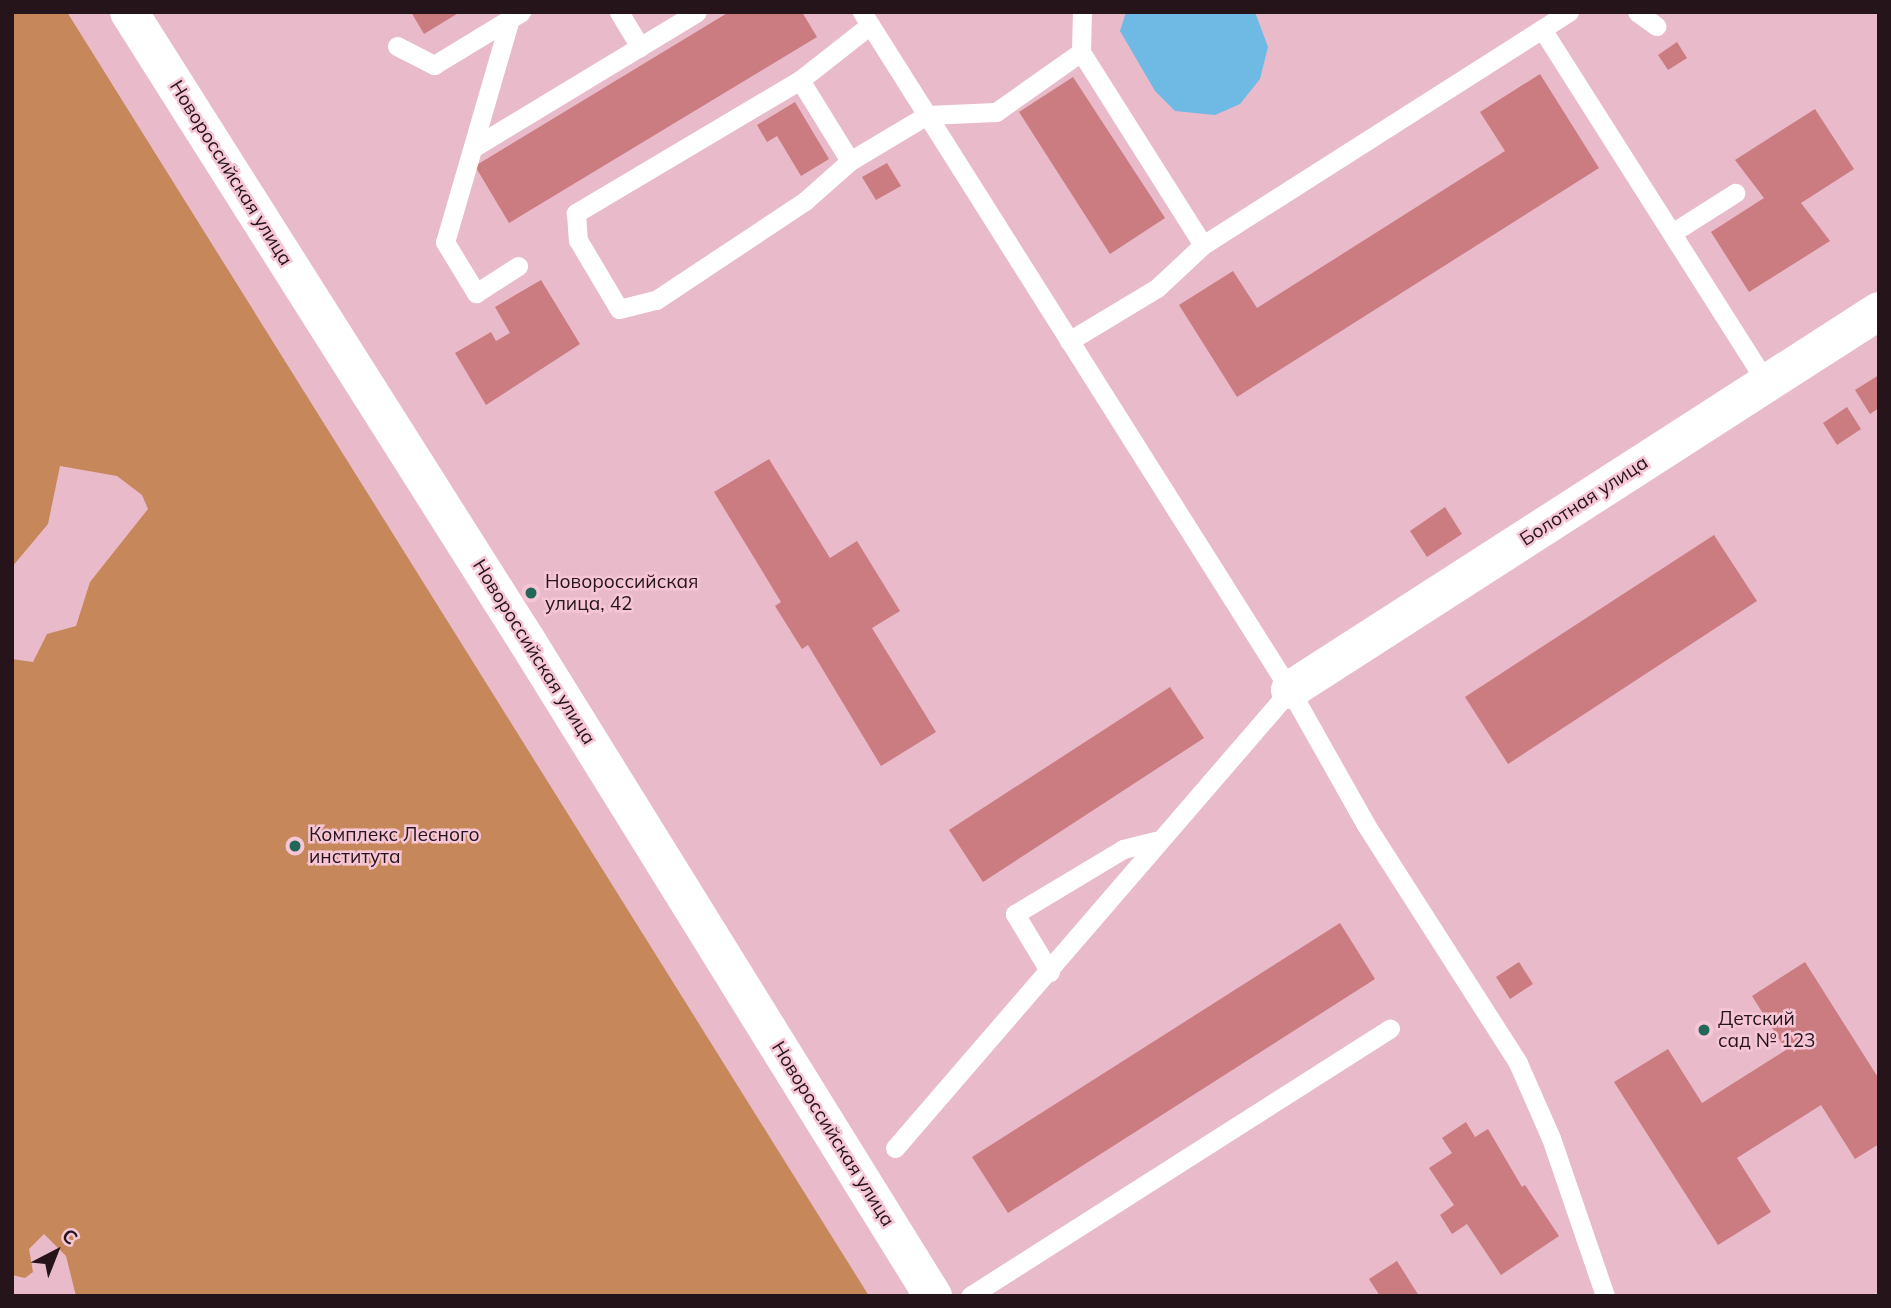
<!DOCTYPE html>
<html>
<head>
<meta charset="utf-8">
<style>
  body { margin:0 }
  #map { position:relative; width:1891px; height:1308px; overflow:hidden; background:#e9bac9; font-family:Mulish,sans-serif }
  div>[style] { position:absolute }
  .forest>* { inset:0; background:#c6885a }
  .water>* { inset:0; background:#6fb9e5 }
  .building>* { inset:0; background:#ca7c81 }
  .service>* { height:19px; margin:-9.5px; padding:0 9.5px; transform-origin:9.5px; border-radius:9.5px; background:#fff }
  .minor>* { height:38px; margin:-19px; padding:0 19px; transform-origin:19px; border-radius:19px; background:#fff }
  .secondary>* { height:38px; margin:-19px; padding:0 19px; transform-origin:19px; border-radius:19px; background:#fff }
  .dots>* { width:19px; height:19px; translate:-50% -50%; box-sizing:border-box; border:4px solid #f6c6d6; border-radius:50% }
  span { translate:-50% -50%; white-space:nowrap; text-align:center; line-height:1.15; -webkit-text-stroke:5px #f6c6d6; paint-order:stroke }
  .street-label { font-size:19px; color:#25151b }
  .poi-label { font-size:19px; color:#25151b }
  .left { translate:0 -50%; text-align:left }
  .frame { position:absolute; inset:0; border:14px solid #25151b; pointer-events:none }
  .north { position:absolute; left:21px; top:1217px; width:70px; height:70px; -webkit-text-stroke:5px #f6c6d6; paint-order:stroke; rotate:42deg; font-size:19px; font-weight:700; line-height:28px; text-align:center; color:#25151b }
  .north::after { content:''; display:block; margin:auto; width:24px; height:32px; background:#25151b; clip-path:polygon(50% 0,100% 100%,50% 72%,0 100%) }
</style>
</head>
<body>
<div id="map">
  <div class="forest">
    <i style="clip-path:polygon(12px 12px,67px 12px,869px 1296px,76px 1296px,66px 1256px,44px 1234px,29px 1249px,33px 1272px,25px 1278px,12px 1275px,12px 659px,33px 662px,47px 634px,76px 626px,90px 582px,148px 509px,142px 495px,117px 476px,60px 466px,48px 524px,12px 567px)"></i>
  </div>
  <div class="water">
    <i style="clip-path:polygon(1126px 12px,1255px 12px,1268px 47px,1260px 79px,1240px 104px,1215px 115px,1175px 111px,1155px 91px,1120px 31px)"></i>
  </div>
  <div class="building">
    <i style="clip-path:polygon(411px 12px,460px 12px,424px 34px)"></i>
    <i style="clip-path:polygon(729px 12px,802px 12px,817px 37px,509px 223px,475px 166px)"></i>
    <i style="clip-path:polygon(1677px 42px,1687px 58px,1668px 70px,1658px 55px)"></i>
    <i style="clip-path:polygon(1540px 74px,1599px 168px,1237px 397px,1179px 305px,1233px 271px,1257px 308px,1505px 151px,1480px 112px)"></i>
    <i style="clip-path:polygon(1073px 77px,1165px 218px,1110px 254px,1019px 112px)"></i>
    <i style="clip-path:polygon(795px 102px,829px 159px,801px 176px,777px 136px,767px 142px,757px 125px)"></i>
    <i style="clip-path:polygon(1815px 109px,1854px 169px,1801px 203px,1830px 241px,1749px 292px,1711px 232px,1764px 198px,1735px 160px)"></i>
    <i style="clip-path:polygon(887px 163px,901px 186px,876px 200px,862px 177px)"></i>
    <i style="clip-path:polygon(541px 280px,580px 344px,486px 405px,455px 353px,491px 332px,496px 341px,510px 333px,495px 307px)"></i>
    <i style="clip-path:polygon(1879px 375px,1879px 408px,1870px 414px,1855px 390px)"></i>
    <i style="clip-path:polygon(1847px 407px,1861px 429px,1837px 445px,1823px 423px)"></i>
    <i style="clip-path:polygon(769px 459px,830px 558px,857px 541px,900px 611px,872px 628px,936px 732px,881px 766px,808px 645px,802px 649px,775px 606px,781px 602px,714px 492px)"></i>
    <i style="clip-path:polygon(1445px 507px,1462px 534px,1427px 557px,1410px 531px)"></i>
    <i style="clip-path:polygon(1714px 535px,1757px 601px,1508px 764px,1465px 697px)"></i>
    <i style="clip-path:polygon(1170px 687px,1204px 738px,983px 882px,949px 830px)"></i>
    <i style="clip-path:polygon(1340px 923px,1375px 979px,1008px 1213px,972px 1157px)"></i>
    <i style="clip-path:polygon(1519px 962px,1533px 984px,1510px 999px,1496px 977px)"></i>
    <i style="clip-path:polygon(1805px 962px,1879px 1079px,1879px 1144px,1855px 1159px,1821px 1105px,1737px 1158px,1771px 1212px,1718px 1245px,1614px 1082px,1668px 1049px,1702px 1103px,1786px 1050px,1752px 996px)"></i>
    <i style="clip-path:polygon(1466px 1122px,1475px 1137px,1488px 1129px,1522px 1187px,1525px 1185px,1559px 1236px,1501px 1275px,1467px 1224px,1452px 1234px,1440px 1215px,1454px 1205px,1429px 1168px,1452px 1153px,1442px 1138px)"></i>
    <i style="clip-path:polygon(1397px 1261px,1419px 1296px,1380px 1296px,1369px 1279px)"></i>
  </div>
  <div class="service">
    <i style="left:619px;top:12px;width:41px;rotate:59deg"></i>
    <i style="left:862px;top:12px;width:802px;rotate:57.74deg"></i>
    <i style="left:1290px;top:690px;width:155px;rotate:60.6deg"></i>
    <i style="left:1366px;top:825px;width:282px;rotate:57.4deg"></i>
    <i style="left:1518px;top:1063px;width:82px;rotate:66.3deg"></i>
    <i style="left:1551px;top:1138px;width:167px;rotate:71.1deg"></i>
    <i style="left:1637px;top:12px;width:24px;rotate:36deg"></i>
    <i style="left:509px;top:22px;width:229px;rotate:106.2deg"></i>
    <i style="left:445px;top:242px;width:60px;rotate:58.7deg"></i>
    <i style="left:476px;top:293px;width:50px;rotate:-32.7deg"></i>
    <i style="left:870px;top:25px;width:89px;rotate:141.8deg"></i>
    <i style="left:800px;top:80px;width:261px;rotate:149.3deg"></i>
    <i style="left:576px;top:213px;width:27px;rotate:86deg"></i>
    <i style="left:578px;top:240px;width:80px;rotate:59.3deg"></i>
    <i style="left:619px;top:309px;width:38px;rotate:-14deg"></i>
    <i style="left:656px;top:300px;width:179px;rotate:-33.6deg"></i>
    <i style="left:805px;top:201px;width:60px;rotate:-41.6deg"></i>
    <i style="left:850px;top:161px;width:90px;rotate:-30.9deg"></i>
    <i style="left:927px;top:115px;width:69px;rotate:-2.5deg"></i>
    <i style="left:996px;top:112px;width:104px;rotate:-35.2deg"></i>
    <i style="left:1081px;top:52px;width:228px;rotate:57.7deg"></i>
    <i style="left:1203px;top:245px;width:434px;rotate:-32.5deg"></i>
    <i style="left:1542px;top:29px;width:419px;rotate:57.6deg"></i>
    <i style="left:397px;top:46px;width:42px;rotate:27.2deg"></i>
    <i style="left:434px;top:65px;width:102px;rotate:-31.3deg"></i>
    <i style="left:1081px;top:52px;width:40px;rotate:-88.6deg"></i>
    <i style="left:800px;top:80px;width:95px;rotate:58.3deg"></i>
    <i style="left:476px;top:146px;width:258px;rotate:-31.2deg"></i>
    <i style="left:1672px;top:233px;width:75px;rotate:-32.4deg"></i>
    <i style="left:1069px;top:341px;width:103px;rotate:-31.1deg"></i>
    <i style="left:1157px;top:288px;width:63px;rotate:-43.1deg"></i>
    <i style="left:1050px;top:972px;width:68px;rotate:-121.1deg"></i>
    <i style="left:1015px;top:914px;width:126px;rotate:-31deg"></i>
    <i style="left:1123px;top:849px;width:33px;rotate:-14deg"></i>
    <i style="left:895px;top:1148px;width:605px;rotate:-49.22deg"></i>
    <i style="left:970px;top:1296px;width:498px;rotate:-32.5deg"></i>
  </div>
  <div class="minor">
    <i style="left:1290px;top:690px;width:700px;rotate:-32.76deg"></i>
  </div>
  <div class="secondary">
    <i style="left:129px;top:12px;width:744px;rotate:57.68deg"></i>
    <i style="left:527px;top:641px;width:771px;rotate:58.21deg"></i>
  </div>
  <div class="dots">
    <i style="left:531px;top:593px;background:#236758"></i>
    <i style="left:295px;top:846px;background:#236758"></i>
    <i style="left:1704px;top:1030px;background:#236758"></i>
  </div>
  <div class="street-label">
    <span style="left:231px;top:173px;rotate:58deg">Новороссийская улица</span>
    <span style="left:1584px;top:501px;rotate:-33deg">Болотная улица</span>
    <span style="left:534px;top:652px;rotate:58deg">Новороссийская улица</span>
    <span style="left:833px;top:1134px;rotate:58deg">Новороссийская улица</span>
  </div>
  <div class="poi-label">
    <span class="left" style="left:545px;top:593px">Новороссийская<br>улица, 42</span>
    <span class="left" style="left:309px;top:846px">Комплекс Лесного<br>института</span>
    <span class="left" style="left:1718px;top:1030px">Детский<br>сад № 123</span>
  </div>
  <div class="frame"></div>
  <div class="north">С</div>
</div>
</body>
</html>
